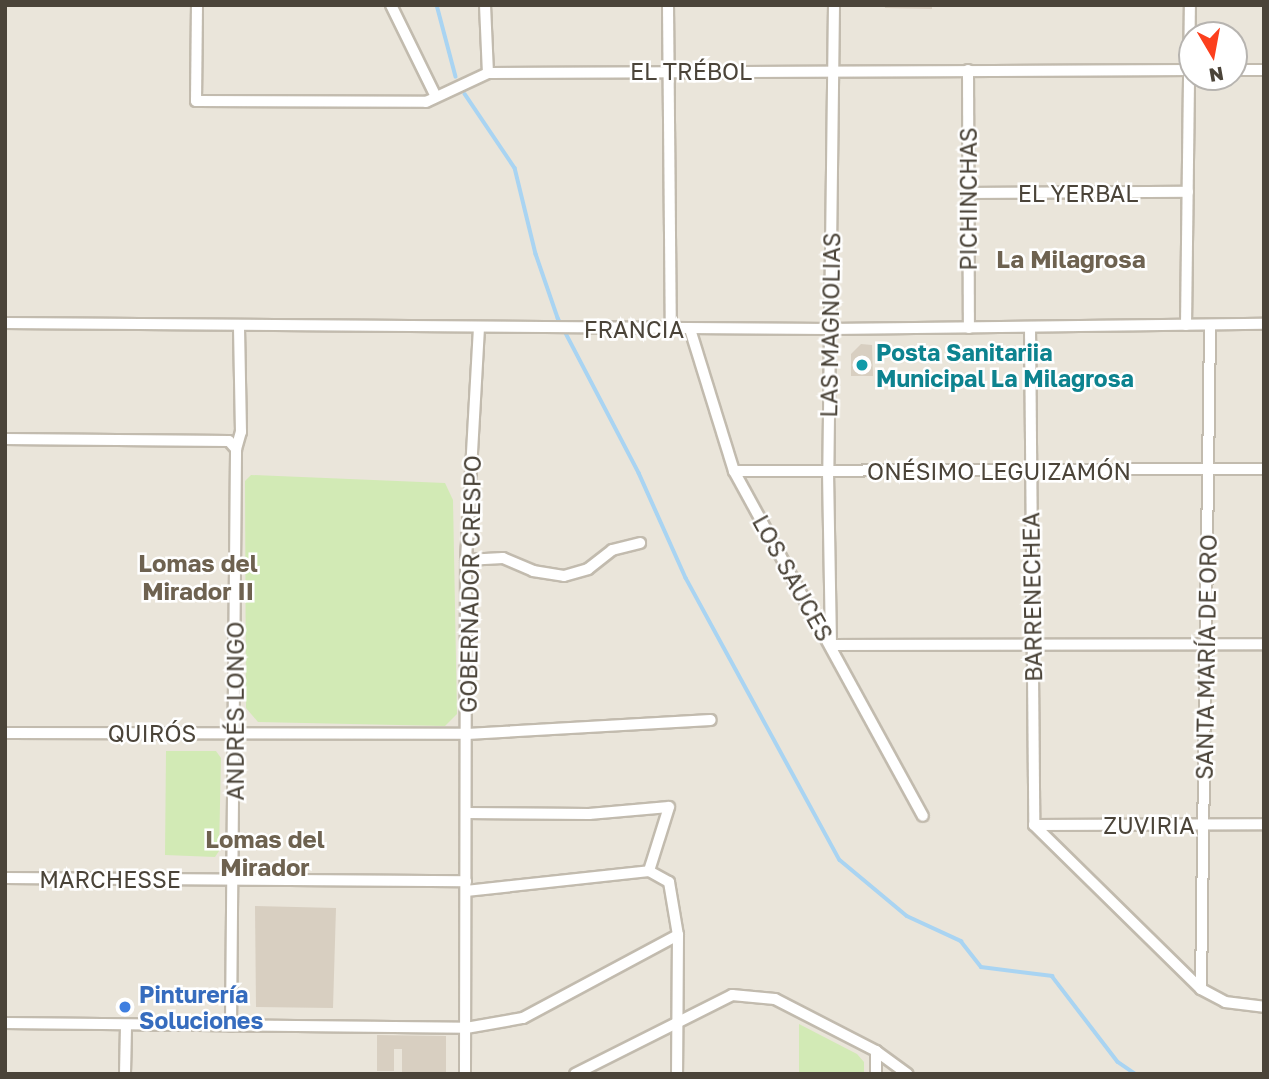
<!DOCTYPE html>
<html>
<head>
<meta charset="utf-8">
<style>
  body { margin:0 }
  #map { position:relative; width:1269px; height:1079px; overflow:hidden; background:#f6f3ec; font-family:"Golos Text",sans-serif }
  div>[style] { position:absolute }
  .residential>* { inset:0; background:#eae5da }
  .green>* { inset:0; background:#d2eab5 }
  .stream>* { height:3.5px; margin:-1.75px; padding:0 1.75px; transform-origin:1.75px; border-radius:1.75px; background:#a9d4f2 }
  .building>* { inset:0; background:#d8cfc1 }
  .roads { filter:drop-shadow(2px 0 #c2bbae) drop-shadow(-2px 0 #c2bbae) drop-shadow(0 2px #c2bbae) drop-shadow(0 -2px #c2bbae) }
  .street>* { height:10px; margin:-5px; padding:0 5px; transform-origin:5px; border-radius:5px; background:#fff }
  .dots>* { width:19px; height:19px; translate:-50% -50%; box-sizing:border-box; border:4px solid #fff; border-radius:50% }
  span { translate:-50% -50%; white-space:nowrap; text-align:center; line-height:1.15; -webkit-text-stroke:5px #fff; paint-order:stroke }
  .street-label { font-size:23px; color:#4b4439 }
  .culture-label { font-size:23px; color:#0d838f; font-weight:700 }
  .left { translate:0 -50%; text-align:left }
  .shop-label { font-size:23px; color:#366cbe; font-weight:700 }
  .neighbourhood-label { font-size:24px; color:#6e6250; font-weight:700 }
  .frame { position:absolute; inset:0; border:7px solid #4b4439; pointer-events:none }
  .north { position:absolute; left:1178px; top:21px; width:70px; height:70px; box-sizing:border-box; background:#fff; border:2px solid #b7b4b0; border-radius:50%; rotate:170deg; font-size:19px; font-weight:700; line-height:28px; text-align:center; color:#4b4439 }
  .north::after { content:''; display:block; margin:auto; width:24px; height:32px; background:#fc3f1d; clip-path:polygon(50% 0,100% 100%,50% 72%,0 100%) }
</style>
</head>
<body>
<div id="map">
  <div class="residential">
    <i style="clip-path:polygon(evenodd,5px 5px,1264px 5px,1264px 1074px,5px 1074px,5px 5px,1192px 35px,1234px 35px,1234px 77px,1192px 77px,1192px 35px)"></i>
  </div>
  <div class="green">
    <i style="clip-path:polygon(251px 475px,445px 483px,453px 500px,457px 714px,445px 726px,258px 722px,246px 708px,245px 481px)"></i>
    <i style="clip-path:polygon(166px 751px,216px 751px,221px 758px,219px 851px,215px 857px,165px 855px)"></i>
    <i style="clip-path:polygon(799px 1024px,857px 1054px,864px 1062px,864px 1074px,799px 1074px)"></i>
  </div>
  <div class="stream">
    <i style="left:437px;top:5px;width:74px;rotate:75.2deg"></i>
    <i style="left:465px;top:94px;width:89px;rotate:56deg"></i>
    <i style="left:515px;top:168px;width:89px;rotate:76.3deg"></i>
    <i style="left:536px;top:254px;width:68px;rotate:71deg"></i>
    <i style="left:558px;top:318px;width:175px;rotate:62.4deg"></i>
    <i style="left:639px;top:473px;width:115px;rotate:65.9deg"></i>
    <i style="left:686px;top:578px;width:321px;rotate:61.4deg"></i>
    <i style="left:840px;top:860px;width:87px;rotate:39.9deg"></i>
    <i style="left:907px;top:916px;width:60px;rotate:24.8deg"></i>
    <i style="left:961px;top:941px;width:33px;rotate:52deg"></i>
    <i style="left:981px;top:967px;width:72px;rotate:7.2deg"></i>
    <i style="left:1052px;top:976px;width:108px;rotate:52.5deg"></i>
    <i style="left:1118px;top:1062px;width:22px;rotate:34deg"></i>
  </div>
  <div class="building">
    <i style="clip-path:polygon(885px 5px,932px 5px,932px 9px,885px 8px)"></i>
    <i style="clip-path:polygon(861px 344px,872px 345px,873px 376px,851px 376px,851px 354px)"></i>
    <i style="clip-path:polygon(255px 906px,336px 908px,333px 1008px,256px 1007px)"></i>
    <i style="clip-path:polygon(377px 1035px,446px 1036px,446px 1074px,402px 1074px,402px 1049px,394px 1049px,394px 1071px,377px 1071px)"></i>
  </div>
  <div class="roads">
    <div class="street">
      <i style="left:197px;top:5px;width:96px;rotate:90.6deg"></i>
      <i style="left:196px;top:101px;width:230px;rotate:0.2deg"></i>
      <i style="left:426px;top:102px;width:68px;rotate:-25.1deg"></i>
      <i style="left:488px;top:73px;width:704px;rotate:-0.24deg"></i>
      <i style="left:391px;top:5px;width:102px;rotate:63.9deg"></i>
      <i style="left:485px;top:5px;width:68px;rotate:87.5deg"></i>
      <i style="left:668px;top:5px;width:324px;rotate:89.5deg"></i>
      <i style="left:834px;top:5px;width:467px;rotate:90.7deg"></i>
      <i style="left:828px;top:472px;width:173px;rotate:89deg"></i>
      <i style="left:831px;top:645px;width:433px;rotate:-0.1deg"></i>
      <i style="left:968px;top:70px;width:258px;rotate:89.8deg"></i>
      <i style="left:1234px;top:70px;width:30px"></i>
      <i style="left:968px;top:193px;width:220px;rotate:-0.3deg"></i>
      <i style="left:5px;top:323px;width:825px;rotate:0.42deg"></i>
      <i style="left:830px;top:329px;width:434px;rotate:-0.7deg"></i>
      <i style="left:1186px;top:325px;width:320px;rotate:-89.3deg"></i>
      <i style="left:1030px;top:327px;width:498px;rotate:89.5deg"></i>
      <i style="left:690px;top:329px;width:149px;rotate:72.8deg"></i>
      <i style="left:734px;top:471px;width:393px;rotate:61.3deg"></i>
      <i style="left:5px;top:439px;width:224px;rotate:0.5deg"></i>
      <i style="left:229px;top:441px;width:11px;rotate:49deg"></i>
      <i style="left:734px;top:471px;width:530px;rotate:-0.22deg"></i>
      <i style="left:466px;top:560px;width:37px;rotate:-3deg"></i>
      <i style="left:503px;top:558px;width:33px;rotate:23deg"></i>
      <i style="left:533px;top:571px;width:31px;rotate:9deg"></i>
      <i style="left:564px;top:576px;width:25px;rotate:-16deg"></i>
      <i style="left:588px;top:569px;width:31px;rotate:-38deg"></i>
      <i style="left:612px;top:550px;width:29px;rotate:-14deg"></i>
      <i style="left:5px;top:733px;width:462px;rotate:0.1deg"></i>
      <i style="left:467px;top:734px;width:244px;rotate:-3.3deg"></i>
      <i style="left:466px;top:813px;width:123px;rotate:0.5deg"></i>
      <i style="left:589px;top:814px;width:80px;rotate:-5deg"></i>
      <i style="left:669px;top:807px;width:67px;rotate:107.4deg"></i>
      <i style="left:1034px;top:825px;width:234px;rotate:44.5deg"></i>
      <i style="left:1201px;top:989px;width:27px;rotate:28deg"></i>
      <i style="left:1225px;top:1002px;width:39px;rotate:7deg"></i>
      <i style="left:1034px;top:825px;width:230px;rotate:-0.2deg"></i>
      <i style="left:5px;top:878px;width:461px;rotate:0.4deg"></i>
      <i style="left:466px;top:891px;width:184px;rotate:-6.2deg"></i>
      <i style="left:649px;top:871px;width:23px;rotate:29deg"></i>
      <i style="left:669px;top:882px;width:54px;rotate:80.4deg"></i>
      <i style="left:678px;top:935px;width:139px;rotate:90.4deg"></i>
      <i style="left:1201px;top:989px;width:664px;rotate:-89.22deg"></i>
      <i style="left:5px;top:1023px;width:461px;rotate:0.6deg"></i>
      <i style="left:466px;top:1028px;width:58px;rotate:-10deg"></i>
      <i style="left:523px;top:1018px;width:176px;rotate:-28.2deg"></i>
      <i style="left:231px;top:1026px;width:577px;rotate:-89.5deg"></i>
      <i style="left:236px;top:449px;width:18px;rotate:-74deg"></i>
      <i style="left:241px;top:432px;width:104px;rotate:-91.1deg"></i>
      <i style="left:125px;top:1074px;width:49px;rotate:-88.8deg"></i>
      <i style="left:465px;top:1074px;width:514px;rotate:-89.89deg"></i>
      <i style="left:466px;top:560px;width:231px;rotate:-86.8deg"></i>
      <i style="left:575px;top:1074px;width:176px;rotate:-26.7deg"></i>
      <i style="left:732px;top:995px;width:43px;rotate:5.3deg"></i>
      <i style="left:775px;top:999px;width:114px;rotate:27.2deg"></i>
      <i style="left:876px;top:1051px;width:39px;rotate:36deg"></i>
      <i style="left:876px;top:1074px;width:23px;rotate:-90deg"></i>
    </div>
  </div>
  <div class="dots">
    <i style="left:862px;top:365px;background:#0f9aa8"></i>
    <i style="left:125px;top:1007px;background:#3f7fe0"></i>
  </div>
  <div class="street-label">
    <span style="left:691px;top:71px">EL TRÉBOL</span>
    <span style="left:1078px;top:193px">EL YERBAL</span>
    <span style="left:968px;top:199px;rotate:-90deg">PICHINCHAS</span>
    <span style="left:830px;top:325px;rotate:-89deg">LAS MAGNOLIAS</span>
    <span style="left:634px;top:329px">FRANCIA</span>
    <span style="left:999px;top:471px">ONÉSIMO LEGUIZAMÓN</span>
    <span style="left:793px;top:578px;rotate:61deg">LOS SAUCES</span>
    <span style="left:470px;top:584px;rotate:-89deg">GOBERNADOR CRESPO</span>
    <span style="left:1032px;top:597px;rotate:-91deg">BARRENECHEA</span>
    <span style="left:1206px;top:657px;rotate:-89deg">SANTA MARÍA DE ORO</span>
    <span style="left:235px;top:711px;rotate:-90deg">ANDRÉS LONGO</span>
    <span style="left:152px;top:733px">QUIRÓS</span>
    <span style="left:1149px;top:825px">ZUVIRIA</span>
    <span style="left:110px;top:879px">MARCHESSE</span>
  </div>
  <div class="culture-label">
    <span class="left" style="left:876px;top:365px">Posta Sanitariia<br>Municipal La Milagrosa</span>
  </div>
  <div class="shop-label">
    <span class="left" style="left:139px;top:1007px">Pinturería<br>Soluciones</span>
  </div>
  <div class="neighbourhood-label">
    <span style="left:1071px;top:259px">La Milagrosa</span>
    <span style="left:198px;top:577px">Lomas del<br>Mirador II</span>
    <span style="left:265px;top:853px">Lomas del<br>Mirador</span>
  </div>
  <div class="frame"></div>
  <div class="north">N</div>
</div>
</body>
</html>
